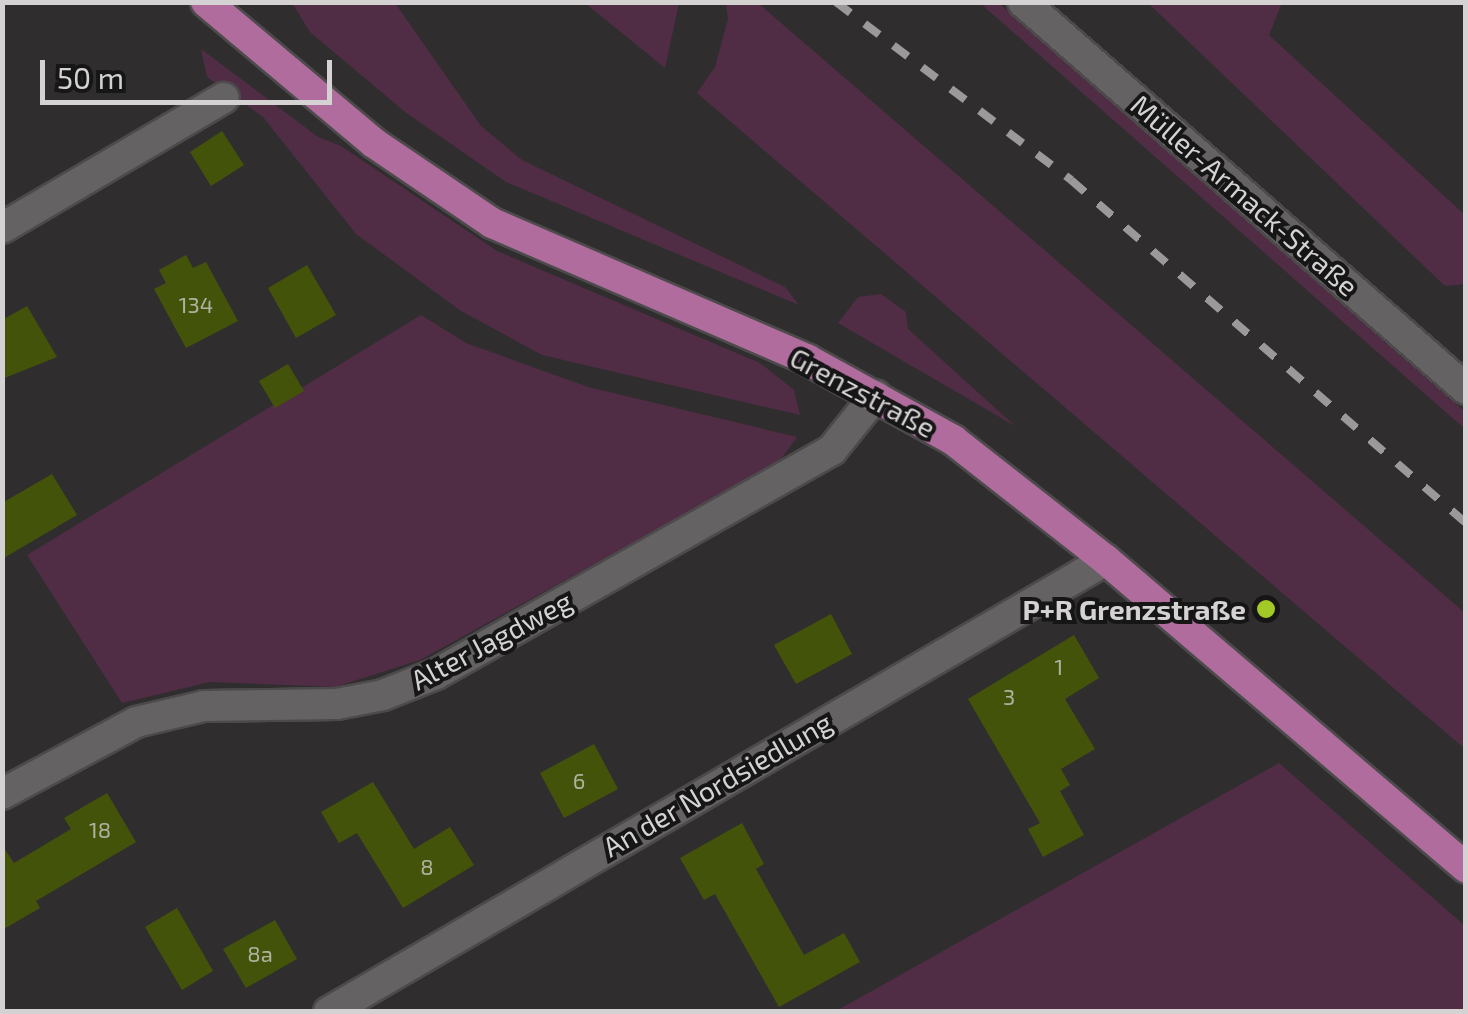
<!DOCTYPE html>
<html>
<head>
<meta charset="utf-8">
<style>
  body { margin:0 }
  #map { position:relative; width:1468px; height:1014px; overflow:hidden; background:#302d2f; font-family:"Exo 2",sans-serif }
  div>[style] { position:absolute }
  .green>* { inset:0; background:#502d45 }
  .building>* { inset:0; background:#43540a }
  .roads { filter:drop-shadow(2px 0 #4d4a4c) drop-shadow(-2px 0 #4d4a4c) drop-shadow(0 2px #4d4a4c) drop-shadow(0 -2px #4d4a4c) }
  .minor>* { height:30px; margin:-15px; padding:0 15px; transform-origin:15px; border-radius:15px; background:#656264 }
  .major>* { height:30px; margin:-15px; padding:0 15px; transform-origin:15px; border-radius:15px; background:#b16c9e }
  .rail>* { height:8px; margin-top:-4px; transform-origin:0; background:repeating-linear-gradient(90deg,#9b999a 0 18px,transparent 0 36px) }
  .dots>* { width:28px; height:28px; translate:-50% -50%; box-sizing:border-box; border:5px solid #171617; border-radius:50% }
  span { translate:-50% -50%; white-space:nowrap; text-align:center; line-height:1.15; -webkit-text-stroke:8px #171617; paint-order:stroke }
  .number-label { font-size:22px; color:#b0b2a1 }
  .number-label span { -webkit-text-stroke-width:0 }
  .street-label { font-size:28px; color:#d4d2d3 }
  .poi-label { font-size:28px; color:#d4d2d3; font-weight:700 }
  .right { translate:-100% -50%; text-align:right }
  .frame { position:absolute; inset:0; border:5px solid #d4d2d3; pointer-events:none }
  .scale { position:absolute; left:40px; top:60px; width:292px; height:45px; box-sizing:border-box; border:5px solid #d4d2d3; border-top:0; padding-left:12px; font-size:30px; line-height:35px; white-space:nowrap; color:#d4d2d3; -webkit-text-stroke:8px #171617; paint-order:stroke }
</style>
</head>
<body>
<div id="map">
  <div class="green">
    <i style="clip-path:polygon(292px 3px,395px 3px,481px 126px,522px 160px,785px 287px,799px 305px,506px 182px,405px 112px,310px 32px)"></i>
    <i style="clip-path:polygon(585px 3px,679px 3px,665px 68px)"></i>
    <i style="clip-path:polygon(726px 3px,758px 3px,1465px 613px,1465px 749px,697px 93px,715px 67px,728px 19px)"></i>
    <i style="clip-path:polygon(980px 3px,999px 3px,1465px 412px,1465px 429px)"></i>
    <i style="clip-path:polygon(1148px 3px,1282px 3px,1269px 35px,1465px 215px,1465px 284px,1445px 286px)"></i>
    <i style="clip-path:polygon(201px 49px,318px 137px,341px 146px,497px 251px,760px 363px,794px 390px,800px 415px,542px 355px,461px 311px,356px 234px,263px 117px,207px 77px)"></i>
    <i style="clip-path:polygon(881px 294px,906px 312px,908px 329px,1015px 426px,838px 323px,858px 297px)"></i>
    <i style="clip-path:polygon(421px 315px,466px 343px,588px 387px,797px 437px,778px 463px,420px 660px,335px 687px,210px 682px,122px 703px,27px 555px)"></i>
    <i style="clip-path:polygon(1279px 763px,1465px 926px,1465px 1011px,836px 1011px)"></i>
  </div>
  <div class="building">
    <i style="clip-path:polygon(222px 131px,244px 165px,211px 186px,190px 152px)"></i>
    <i style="clip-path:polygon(186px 255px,193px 268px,206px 262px,238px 321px,186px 348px,154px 289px,166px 283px,159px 270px)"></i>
    <i style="clip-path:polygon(307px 265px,336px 315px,296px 338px,268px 288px)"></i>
    <i style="clip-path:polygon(27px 306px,57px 357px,2px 379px,2px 320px)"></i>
    <i style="clip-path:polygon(288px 364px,304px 391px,275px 408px,259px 381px)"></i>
    <i style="clip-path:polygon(52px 474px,77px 515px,2px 559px,2px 503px)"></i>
    <i style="clip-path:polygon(831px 614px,852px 654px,796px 684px,774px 645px)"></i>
    <i style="clip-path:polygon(1074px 635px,1099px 678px,1065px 699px,1095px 749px,1061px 769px,1070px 785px,1060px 791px,1084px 835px,1043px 857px,1028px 829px,1040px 823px,968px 699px)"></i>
    <i style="clip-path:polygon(594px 744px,618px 789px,564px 818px,540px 773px)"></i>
    <i style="clip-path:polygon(373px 782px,414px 849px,450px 827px,474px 865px,403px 908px,357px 833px,339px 843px,321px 812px)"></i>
    <i style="clip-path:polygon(107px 793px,136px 842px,36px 901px,40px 908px,2px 930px,2px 845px,14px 863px,71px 829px,64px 818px)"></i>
    <i style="clip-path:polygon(742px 823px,764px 864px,756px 869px,804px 955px,844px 933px,860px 962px,779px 1007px,715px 894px,704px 900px,680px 858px)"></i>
    <i style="clip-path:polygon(177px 908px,213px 971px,182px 990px,145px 927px)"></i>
    <i style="clip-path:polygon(275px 920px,297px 959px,246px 988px,223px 949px)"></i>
  </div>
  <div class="roads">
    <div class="minor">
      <i style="left:1023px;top:2px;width:588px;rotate:41.14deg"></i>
      <i style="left:2px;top:228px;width:257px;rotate:-30.4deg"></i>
      <i style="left:2px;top:794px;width:152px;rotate:-28.2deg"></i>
      <i style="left:136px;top:722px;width:70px;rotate:-13.2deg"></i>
      <i style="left:204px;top:706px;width:133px;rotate:-0.9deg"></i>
      <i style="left:337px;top:704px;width:47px;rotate:-11.1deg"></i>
      <i style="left:383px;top:695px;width:57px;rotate:-21.6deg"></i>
      <i style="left:436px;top:674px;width:455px;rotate:-29.5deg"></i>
      <i style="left:832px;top:450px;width:70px;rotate:-51.3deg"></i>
      <i style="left:329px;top:1012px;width:899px;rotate:-30.19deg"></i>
    </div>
    <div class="major">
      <i style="left:206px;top:2px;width:219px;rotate:40deg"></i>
      <i style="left:374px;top:143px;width:143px;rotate:34.1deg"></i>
      <i style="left:492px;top:223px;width:344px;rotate:23.4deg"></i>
      <i style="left:808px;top:360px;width:166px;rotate:28.9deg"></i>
      <i style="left:953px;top:440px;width:194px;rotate:38.1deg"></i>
      <i style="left:1106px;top:560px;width:474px;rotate:40.5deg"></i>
    </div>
  </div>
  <div class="rail">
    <i style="left:836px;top:2px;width:295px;rotate:37.1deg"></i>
    <i style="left:1071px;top:180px;width:523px;rotate:40.97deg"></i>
  </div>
  <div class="dots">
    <i style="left:1266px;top:609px;background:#a3c926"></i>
  </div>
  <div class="number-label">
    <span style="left:196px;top:305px">134</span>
    <span style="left:1059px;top:667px">1</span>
    <span style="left:1009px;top:697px">3</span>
    <span style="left:579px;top:781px">6</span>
    <span style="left:100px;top:830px">18</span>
    <span style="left:427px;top:867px">8</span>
    <span style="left:260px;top:954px">8a</span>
  </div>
  <div class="street-label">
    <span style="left:1245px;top:195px;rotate:41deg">Müller-Armack-Straße</span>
    <span style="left:863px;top:392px;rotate:28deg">Grenzstraße</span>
    <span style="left:491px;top:640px;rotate:-28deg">Alter Jagdweg</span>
    <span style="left:717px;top:784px;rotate:-30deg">An der Nordsiedlung</span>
  </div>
  <div class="poi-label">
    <span class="right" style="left:1246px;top:609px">P+R Grenzstraße</span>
  </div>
  <div class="frame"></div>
  <div class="scale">50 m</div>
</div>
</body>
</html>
